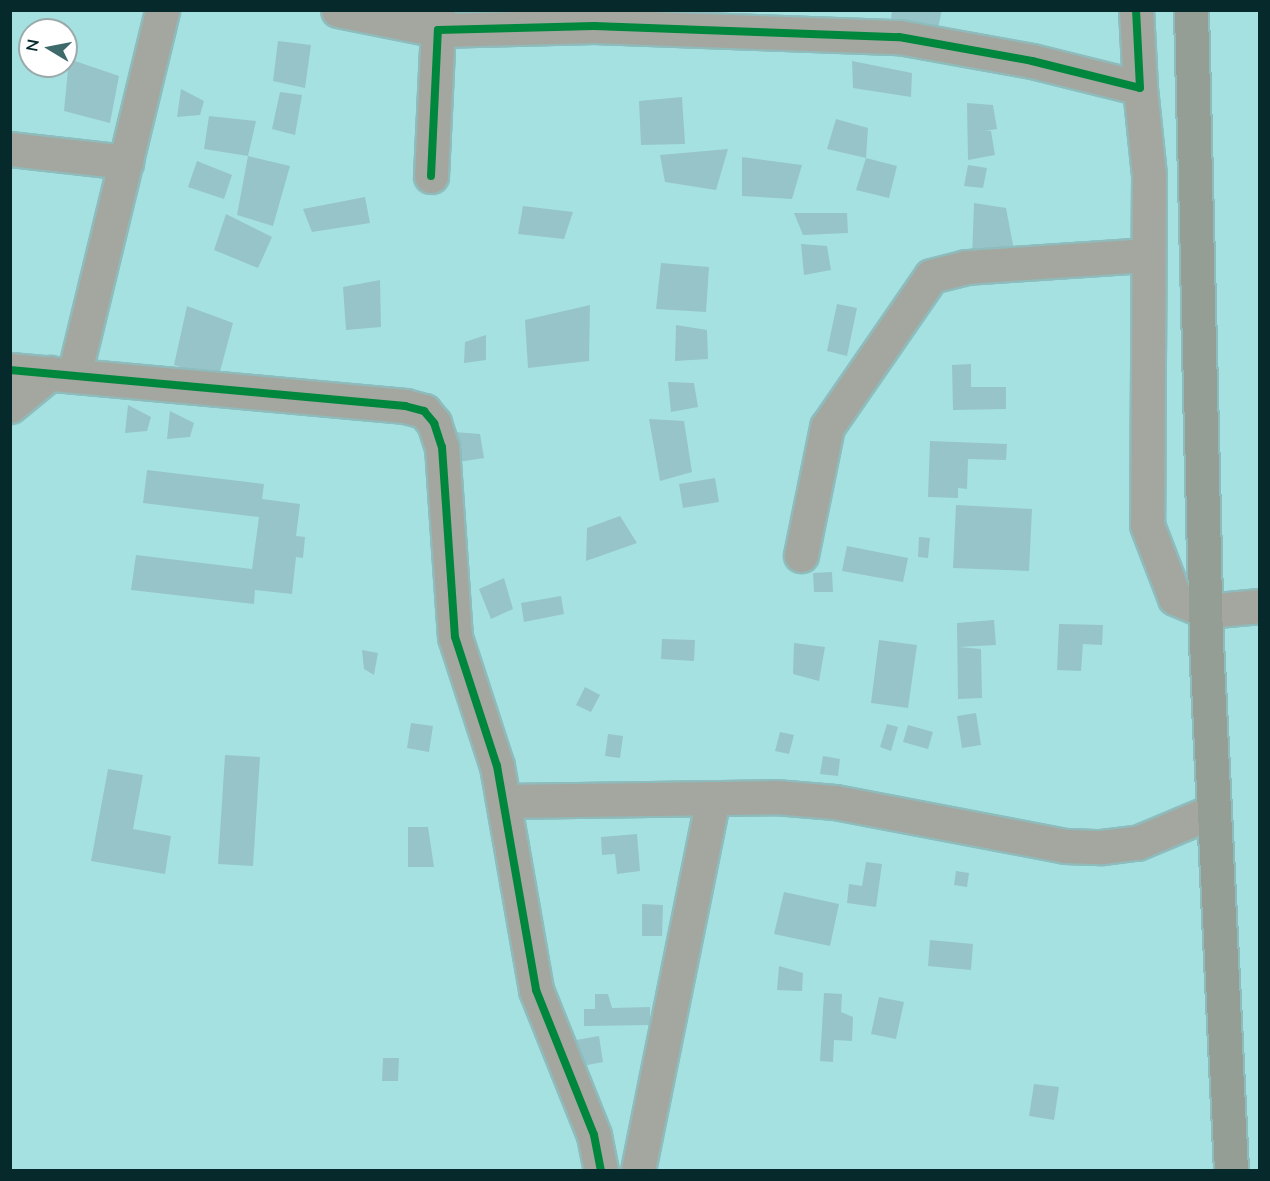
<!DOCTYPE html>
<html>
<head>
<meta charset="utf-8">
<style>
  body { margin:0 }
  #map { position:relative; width:1270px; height:1181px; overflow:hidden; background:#a6e1e2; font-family:Mulish,sans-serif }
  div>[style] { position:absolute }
  .building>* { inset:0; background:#96c4c9 }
  .roads { filter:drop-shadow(2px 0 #8ebcbc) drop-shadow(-2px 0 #8ebcbc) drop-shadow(0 2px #8ebcbc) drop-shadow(0 -2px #8ebcbc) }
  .minor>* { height:33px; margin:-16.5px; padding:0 16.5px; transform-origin:16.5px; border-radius:16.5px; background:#a4a79f }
  .major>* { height:33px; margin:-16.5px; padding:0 16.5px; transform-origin:16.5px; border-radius:16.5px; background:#949e95 }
  .cycleway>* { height:8px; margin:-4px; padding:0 4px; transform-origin:4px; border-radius:4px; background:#00873e }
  span { translate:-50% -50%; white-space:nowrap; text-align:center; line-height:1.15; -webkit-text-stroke:4.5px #fff; paint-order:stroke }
  .frame { position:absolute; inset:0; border:12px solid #062a2b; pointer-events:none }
  .north { position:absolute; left:18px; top:18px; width:60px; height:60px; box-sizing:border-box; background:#fff; border:2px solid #9baaaa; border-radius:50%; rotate:280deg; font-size:16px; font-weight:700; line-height:24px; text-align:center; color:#062a2b }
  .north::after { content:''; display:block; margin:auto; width:21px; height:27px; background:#3e6a6b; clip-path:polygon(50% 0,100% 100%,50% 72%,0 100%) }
</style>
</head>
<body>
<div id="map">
  <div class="building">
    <i style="clip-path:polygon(892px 10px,942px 10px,938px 28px,891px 20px)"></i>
    <i style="clip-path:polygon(278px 41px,311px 45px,305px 88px,273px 81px)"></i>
    <i style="clip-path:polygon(69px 59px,119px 76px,110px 123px,64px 111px)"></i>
    <i style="clip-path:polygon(852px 61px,912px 73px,911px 97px,853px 88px)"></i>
    <i style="clip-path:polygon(181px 89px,204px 101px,200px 115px,177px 117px)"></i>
    <i style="clip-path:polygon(280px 92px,302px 95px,295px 135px,272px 129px)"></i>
    <i style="clip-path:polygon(682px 97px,685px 144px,641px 145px,639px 101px)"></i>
    <i style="clip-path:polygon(967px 103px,993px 105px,997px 129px,985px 131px,991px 131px,995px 155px,968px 160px)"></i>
    <i style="clip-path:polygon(209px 116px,256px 121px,248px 156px,204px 149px)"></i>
    <i style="clip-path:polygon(836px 119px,868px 128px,866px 158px,827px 149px)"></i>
    <i style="clip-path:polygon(728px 149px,716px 190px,665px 182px,660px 155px)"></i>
    <i style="clip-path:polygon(248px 156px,290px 166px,273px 226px,237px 215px)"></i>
    <i style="clip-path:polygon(742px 157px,802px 165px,792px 199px,742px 196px)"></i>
    <i style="clip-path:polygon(866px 158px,897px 166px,889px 198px,856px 190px)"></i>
    <i style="clip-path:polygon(197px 161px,232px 175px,224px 199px,188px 187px)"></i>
    <i style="clip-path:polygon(968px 165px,987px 168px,983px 188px,964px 186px)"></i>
    <i style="clip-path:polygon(365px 197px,370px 223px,312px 232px,303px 209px)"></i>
    <i style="clip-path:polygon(974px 203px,1006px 208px,1014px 250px,972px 259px)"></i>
    <i style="clip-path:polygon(523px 206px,573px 212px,564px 239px,518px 234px)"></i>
    <i style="clip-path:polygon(794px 213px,847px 213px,848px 233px,803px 235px)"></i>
    <i style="clip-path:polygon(226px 214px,272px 237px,258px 268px,214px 250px)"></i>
    <i style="clip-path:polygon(801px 244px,827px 246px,831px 270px,804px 275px)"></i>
    <i style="clip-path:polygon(661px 263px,709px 267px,706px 312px,656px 309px)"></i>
    <i style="clip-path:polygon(380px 280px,381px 327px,346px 330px,343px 287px)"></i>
    <i style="clip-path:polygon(837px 304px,857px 308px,847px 356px,827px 351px)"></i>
    <i style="clip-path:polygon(590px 305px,589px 361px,528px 368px,525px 320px)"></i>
    <i style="clip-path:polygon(187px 306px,233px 323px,218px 379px,174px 365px)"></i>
    <i style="clip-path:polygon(676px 325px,707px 330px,708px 359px,675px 361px)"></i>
    <i style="clip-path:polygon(486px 335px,486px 360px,464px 363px,465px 342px)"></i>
    <i style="clip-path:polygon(971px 364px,971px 387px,1006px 387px,1006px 409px,953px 410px,952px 365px)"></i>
    <i style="clip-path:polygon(668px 382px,694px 383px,698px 407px,671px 412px)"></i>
    <i style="clip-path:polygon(128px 405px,151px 417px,147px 431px,125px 433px)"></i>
    <i style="clip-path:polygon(170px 411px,194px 423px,190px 437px,167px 439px)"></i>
    <i style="clip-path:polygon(649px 419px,684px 421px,692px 472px,660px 481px)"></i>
    <i style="clip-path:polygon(454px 432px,480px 434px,484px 458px,458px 462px)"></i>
    <i style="clip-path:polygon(930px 441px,1007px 444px,1006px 460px,968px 459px,967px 489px,958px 488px,958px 498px,928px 497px)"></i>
    <i style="clip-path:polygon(147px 470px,264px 484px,262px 499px,300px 504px,296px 536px,305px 537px,303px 558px,296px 557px,292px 594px,255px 590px,254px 604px,131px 590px,136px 555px,252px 569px,259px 517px,143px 503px)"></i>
    <i style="clip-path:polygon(715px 478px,719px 502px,683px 508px,679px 484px)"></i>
    <i style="clip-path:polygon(956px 505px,1032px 509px,1029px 571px,953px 568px)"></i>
    <i style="clip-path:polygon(620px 516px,637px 543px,586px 561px,587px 528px)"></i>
    <i style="clip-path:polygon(919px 537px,930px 538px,928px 558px,918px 557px)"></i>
    <i style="clip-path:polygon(847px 546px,908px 558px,903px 582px,842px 571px)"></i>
    <i style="clip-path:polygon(832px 572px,833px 592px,814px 592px,813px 573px)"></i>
    <i style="clip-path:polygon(504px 578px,513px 609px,491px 619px,479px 589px)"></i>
    <i style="clip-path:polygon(561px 596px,564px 614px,524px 622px,521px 603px)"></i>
    <i style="clip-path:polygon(994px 620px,996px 645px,959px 647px,981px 649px,982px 698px,958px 699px,957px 623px)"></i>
    <i style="clip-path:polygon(1059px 624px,1103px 625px,1102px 645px,1083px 644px,1081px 671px,1057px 670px)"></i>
    <i style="clip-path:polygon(662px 639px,695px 640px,694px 661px,661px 659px)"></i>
    <i style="clip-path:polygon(879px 640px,917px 645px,908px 708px,871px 703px)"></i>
    <i style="clip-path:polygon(794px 643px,825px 647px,819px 681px,793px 674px)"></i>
    <i style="clip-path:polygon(362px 650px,378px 653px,374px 675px,364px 669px)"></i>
    <i style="clip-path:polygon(585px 687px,600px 695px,591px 712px,576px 705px)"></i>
    <i style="clip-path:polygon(976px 713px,981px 745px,962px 748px,957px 716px)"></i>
    <i style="clip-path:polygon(411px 723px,433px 726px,429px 752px,407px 748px)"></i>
    <i style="clip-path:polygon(887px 724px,898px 727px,891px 751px,880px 747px)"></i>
    <i style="clip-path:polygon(908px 725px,933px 732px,928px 749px,903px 742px)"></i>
    <i style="clip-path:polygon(780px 732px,794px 735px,789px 754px,775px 751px)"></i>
    <i style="clip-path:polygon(608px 734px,623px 736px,620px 758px,605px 756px)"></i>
    <i style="clip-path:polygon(225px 755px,260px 757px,253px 866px,218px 864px)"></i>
    <i style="clip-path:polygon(823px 756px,840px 759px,838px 776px,820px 774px)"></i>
    <i style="clip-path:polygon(108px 769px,143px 775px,133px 829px,171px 836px,165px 874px,91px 861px)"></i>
    <i style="clip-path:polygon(408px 827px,428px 827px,434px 867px,408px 867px)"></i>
    <i style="clip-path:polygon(637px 834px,640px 871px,617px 874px,615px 854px,602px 855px,601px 837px)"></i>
    <i style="clip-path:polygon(866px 862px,882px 864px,876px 907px,847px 903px,849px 884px,862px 886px)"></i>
    <i style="clip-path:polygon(956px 871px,969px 873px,967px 887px,954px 885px)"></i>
    <i style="clip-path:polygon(784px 892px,839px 904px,830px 946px,774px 934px)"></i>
    <i style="clip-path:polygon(642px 904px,663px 905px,662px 936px,642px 936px)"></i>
    <i style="clip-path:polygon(930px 940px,973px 944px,971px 970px,928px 966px)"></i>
    <i style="clip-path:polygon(779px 966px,803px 973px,802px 991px,777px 990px)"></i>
    <i style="clip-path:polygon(824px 993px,842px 994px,841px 1012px,853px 1017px,852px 1041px,834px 1040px,833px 1062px,820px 1061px)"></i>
    <i style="clip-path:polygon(595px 994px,608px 994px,612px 1008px,650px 1007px,650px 1025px,584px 1026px,584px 1009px,595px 1009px)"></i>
    <i style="clip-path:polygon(879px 997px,904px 1002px,896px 1039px,871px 1034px)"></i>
    <i style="clip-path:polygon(599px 1036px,603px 1062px,582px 1066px,576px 1040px)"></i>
    <i style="clip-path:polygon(383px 1058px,399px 1058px,398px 1081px,382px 1081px)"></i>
    <i style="clip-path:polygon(1034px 1084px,1059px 1087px,1054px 1120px,1029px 1116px)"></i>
  </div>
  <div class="roads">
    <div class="minor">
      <i style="left:338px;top:10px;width:102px;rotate:11.3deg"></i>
      <i style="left:438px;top:30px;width:20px;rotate:-90deg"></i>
      <i style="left:1140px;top:88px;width:87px;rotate:84.1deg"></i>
      <i style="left:1149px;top:175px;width:350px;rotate:90.3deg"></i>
      <i style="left:1147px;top:525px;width:78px;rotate:69deg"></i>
      <i style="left:1175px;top:598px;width:34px;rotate:23deg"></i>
      <i style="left:1206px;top:611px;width:54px;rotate:-5.3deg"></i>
      <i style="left:10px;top:149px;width:117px;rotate:6.4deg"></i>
      <i style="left:431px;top:176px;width:146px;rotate:-87.3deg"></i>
      <i style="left:438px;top:30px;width:156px;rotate:-1.5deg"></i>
      <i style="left:594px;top:26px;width:305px;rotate:2.1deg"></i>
      <i style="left:899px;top:37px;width:135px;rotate:10.2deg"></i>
      <i style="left:1032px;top:61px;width:111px;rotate:14deg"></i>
      <i style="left:1140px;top:88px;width:78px;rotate:-92.9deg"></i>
      <i style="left:10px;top:370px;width:397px;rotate:5.2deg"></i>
      <i style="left:405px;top:406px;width:20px;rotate:15deg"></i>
      <i style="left:424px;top:411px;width:16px;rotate:50deg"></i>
      <i style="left:434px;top:423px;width:25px;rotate:72deg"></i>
      <i style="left:442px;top:447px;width:190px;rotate:86.1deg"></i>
      <i style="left:455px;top:637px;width:136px;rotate:72deg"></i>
      <i style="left:497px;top:766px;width:227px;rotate:80.1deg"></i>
      <i style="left:536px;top:990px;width:156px;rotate:68.2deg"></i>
      <i style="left:594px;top:1135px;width:36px;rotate:79deg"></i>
      <i style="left:74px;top:375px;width:375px;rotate:-76.4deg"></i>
      <i style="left:10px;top:406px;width:52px;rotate:-39.5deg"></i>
      <i style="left:801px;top:555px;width:131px;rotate:-78.5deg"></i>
      <i style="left:827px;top:427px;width:183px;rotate:-55.4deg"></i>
      <i style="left:931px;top:276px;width:36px;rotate:-14deg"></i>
      <i style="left:966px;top:267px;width:181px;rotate:-3.8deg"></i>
      <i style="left:505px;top:801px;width:270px;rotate:-0.8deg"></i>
      <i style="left:775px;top:797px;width:60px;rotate:4.8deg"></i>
      <i style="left:835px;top:802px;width:234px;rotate:10.8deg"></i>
      <i style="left:1065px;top:846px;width:37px;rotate:2deg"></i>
      <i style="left:1102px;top:847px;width:35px;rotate:-7deg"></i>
      <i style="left:1137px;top:843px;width:82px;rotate:-22.8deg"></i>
      <i style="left:638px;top:1170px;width:379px;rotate:-78.6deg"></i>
    </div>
    <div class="major">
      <i style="left:1191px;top:10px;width:632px;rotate:88.64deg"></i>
      <i style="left:1206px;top:642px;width:529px;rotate:87.29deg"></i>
    </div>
  </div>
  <div class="cycleway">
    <i style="left:431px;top:176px;width:146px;rotate:-87.3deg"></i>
    <i style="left:438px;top:30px;width:156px;rotate:-1.5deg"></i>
    <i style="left:594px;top:26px;width:305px;rotate:2.1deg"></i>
    <i style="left:899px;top:37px;width:135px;rotate:10.2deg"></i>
    <i style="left:1032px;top:61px;width:111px;rotate:14deg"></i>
    <i style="left:1140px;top:88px;width:78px;rotate:-92.9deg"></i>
    <i style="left:10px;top:370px;width:397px;rotate:5.2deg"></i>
    <i style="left:405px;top:406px;width:20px;rotate:15deg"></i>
    <i style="left:424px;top:411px;width:16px;rotate:50deg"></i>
    <i style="left:434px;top:423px;width:25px;rotate:72deg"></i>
    <i style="left:442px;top:447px;width:190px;rotate:86.1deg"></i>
    <i style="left:455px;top:637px;width:136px;rotate:72deg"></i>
    <i style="left:497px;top:766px;width:227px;rotate:80.1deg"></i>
    <i style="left:536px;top:990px;width:156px;rotate:68.2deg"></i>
    <i style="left:594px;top:1135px;width:36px;rotate:79deg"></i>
  </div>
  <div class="frame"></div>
  <div class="north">N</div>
</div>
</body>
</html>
